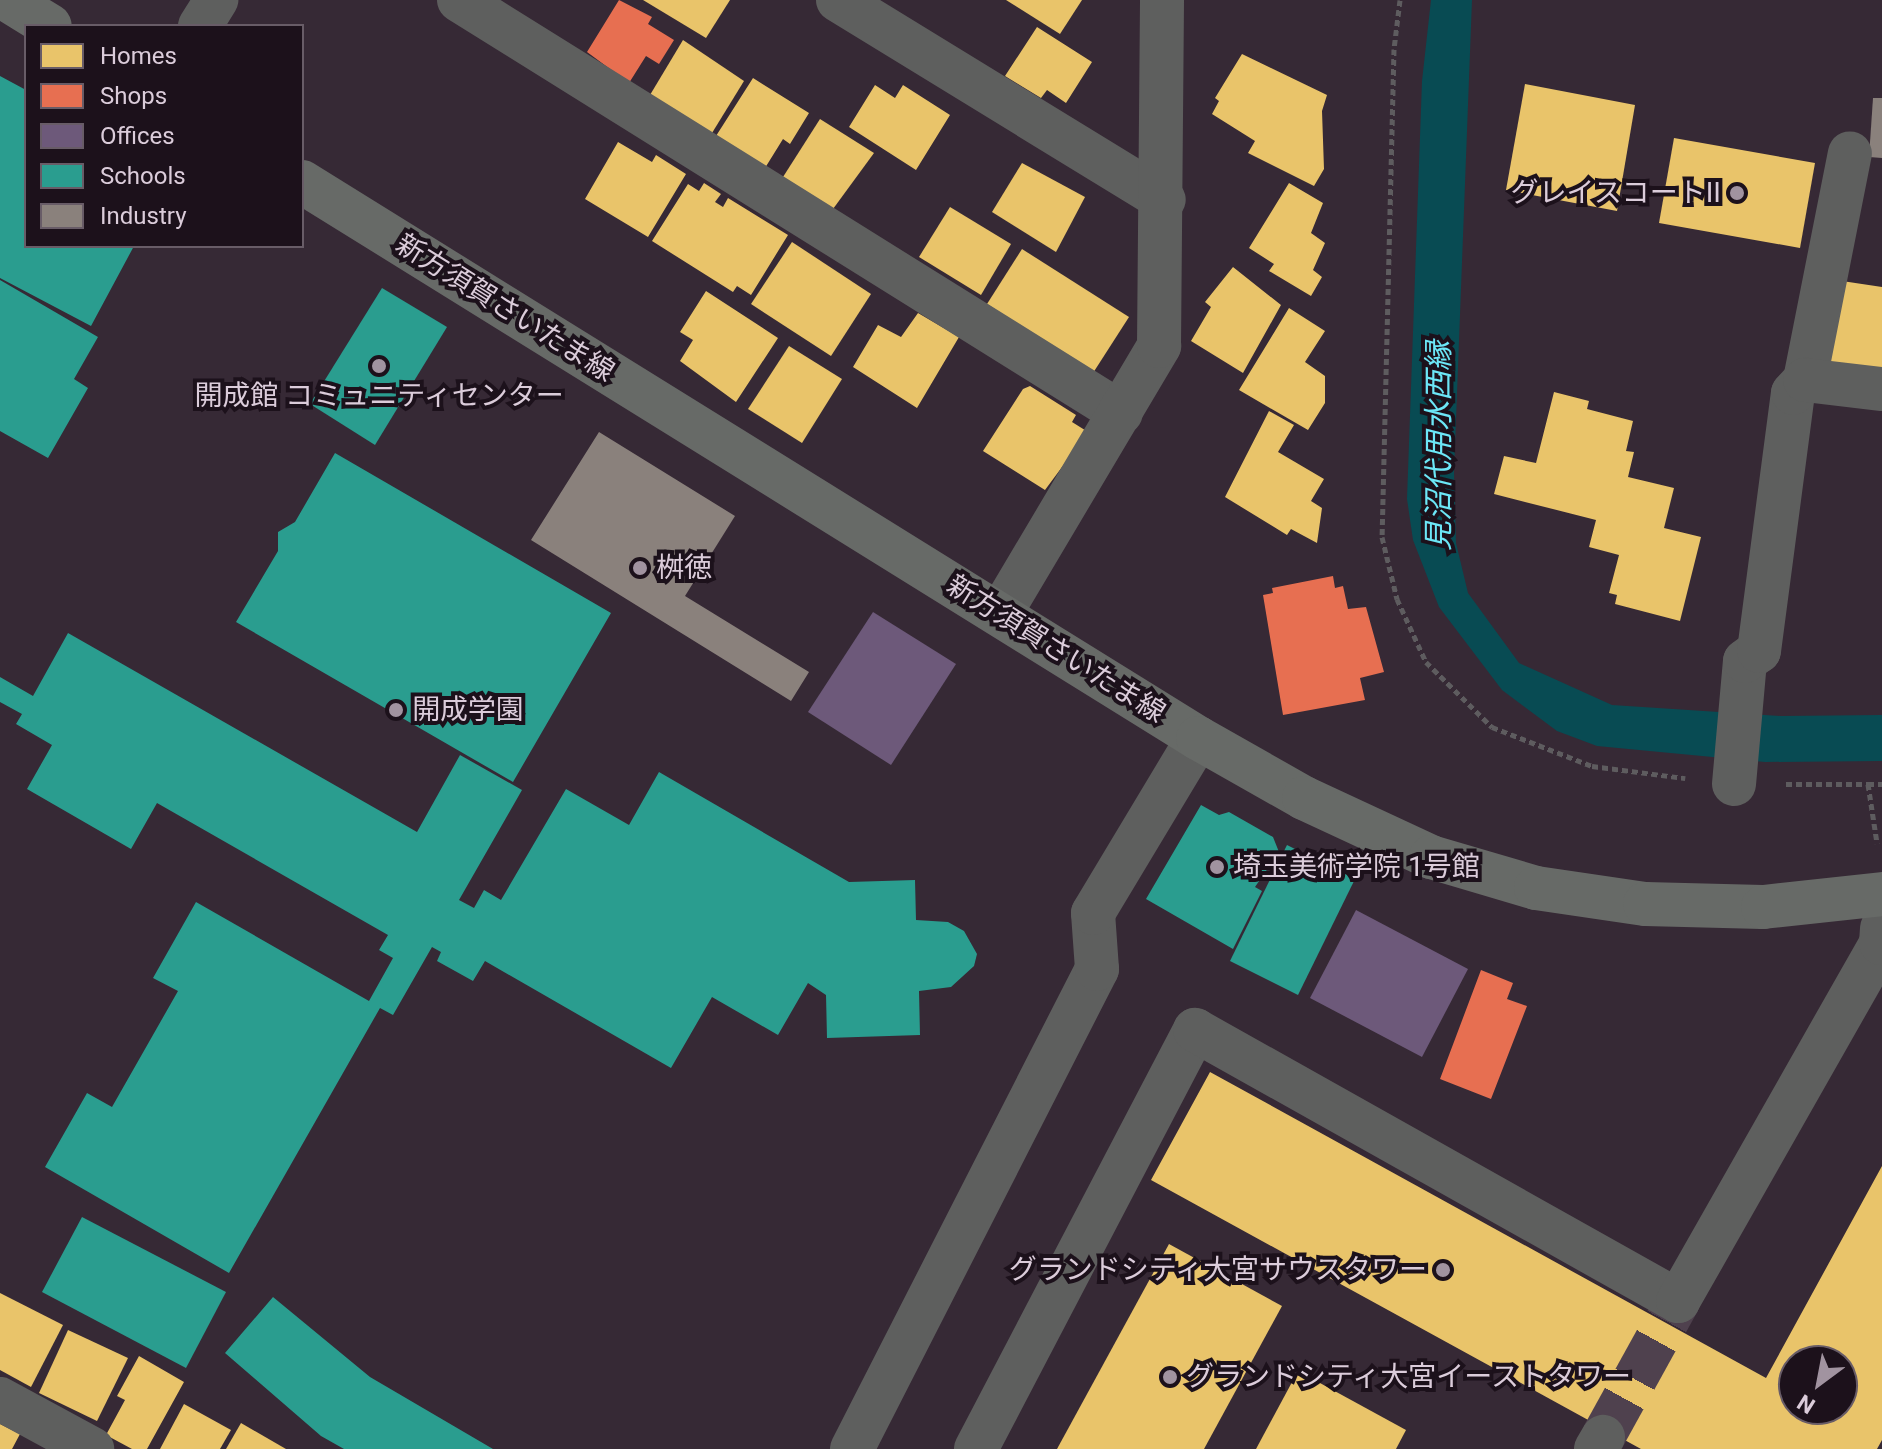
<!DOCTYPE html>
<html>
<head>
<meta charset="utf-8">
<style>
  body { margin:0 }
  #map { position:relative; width:1882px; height:1449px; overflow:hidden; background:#362935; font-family:Roboto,"Noto Sans JP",sans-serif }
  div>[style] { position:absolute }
  .water>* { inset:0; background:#084b53 }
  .homes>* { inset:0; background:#e9c46a }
  .shops>* { inset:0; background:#e76f51 }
  .offices>* { inset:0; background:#6d597a }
  .schools>* { inset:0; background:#2a9d8f }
  .industry>* { inset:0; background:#8a817c }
  .minor-tunnel>* { height:44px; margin-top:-22px; transform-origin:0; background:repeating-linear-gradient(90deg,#4f414e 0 44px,transparent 0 66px) }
  .path>* { height:5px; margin-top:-2.5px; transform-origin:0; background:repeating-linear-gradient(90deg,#5e5c5f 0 6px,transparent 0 10px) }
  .minor>* { height:44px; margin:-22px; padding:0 22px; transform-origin:22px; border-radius:22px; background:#5e5f5e }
  .major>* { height:44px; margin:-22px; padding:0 22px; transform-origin:22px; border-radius:22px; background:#676a67 }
  .dots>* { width:22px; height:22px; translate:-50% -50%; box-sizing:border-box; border:4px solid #1c111b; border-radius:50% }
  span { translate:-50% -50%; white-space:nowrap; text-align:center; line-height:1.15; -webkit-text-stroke:8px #1c111b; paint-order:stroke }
  .poi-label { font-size:28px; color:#dbccda }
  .right { translate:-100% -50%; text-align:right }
  .left { translate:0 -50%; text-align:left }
  .street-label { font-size:28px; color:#dbccda }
  .water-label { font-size:30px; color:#6ce7f7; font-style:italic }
  .legend { position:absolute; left:24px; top:24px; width:280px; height:224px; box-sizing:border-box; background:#1c111b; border:2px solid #685c67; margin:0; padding:10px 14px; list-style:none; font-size:24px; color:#dbccda }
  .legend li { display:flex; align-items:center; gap:16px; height:40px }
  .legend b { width:40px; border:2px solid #685c67 }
  .north { position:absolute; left:1778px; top:1345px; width:80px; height:80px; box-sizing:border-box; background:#1c111b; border:2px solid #685c67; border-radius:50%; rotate:212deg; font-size:22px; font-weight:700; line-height:32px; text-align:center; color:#dbccda }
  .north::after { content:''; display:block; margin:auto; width:28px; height:36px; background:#a193a0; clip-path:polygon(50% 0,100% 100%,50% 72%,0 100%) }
</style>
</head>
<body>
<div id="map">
  <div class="water">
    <i style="clip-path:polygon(1431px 0,1472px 0,1454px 472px,1456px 543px,1468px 593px,1519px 663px,1612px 705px,1781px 716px,1882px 715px,1882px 761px,1765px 762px,1597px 746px,1557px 731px,1502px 690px,1439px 607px,1413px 540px,1407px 499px,1422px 81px)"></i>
  </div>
  <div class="homes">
    <i style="clip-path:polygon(643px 0,730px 0,706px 38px)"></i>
    <i style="clip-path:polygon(1006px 0,1082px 0,1060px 34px)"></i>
    <i style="clip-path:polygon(1037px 27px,1092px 62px,1066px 103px,1047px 90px,1041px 98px,1005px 76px)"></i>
    <i style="clip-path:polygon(683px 40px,744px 81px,712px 133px,650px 95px)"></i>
    <i style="clip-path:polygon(1242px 54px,1327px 95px,1322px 111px,1324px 169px,1314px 186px,1248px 153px,1255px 141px,1212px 114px,1219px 101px,1215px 98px)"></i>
    <i style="clip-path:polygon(753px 78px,809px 113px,790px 144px,783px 139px,765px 168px,716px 136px)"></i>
    <i style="clip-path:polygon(1525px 84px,1635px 105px,1617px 211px,1506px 190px)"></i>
    <i style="clip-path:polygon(875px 85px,895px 98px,903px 85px,950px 115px,916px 170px,849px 127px)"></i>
    <i style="clip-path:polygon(820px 119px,874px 153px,833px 209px,783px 177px)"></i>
    <i style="clip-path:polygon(1674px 138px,1815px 163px,1800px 248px,1659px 223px)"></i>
    <i style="clip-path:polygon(618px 142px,652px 162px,656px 155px,686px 174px,648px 237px,585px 199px)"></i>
    <i style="clip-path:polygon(1022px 163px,1085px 197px,1056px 252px,992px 212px)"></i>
    <i style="clip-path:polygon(704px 183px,721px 194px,715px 202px,723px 207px,728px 198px,788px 235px,751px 295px,737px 286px,733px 292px,652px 241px,688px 184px,699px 191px)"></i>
    <i style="clip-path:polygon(1289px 183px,1323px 203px,1311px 233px,1325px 243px,1313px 270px,1322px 277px,1311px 296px,1269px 271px,1274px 264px,1249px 248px)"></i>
    <i style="clip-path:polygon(950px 207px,1011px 244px,981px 295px,919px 257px)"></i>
    <i style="clip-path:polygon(792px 242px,871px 294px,831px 356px,751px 304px)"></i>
    <i style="clip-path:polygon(1022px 249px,1129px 317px,1093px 373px,987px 304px)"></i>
    <i style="clip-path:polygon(1233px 267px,1281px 305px,1243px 373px,1191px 341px,1211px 307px,1205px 302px)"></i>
    <i style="clip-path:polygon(1842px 281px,1882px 287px,1882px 375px,1828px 367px)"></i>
    <i style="clip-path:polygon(706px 291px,778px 338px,736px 402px,680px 361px,693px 340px,680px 332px)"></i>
    <i style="clip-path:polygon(1289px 308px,1325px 331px,1305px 362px,1325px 376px,1325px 403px,1308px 430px,1239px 390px)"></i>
    <i style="clip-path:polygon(918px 313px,959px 337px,917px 408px,853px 367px,878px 325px,901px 337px)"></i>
    <i style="clip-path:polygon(789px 346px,842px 379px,802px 443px,748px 409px)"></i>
    <i style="clip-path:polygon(1030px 386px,1076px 415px,1072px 422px,1088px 432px,1045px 490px,983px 451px,1023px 389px)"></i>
    <i style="clip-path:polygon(1554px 392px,1589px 401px,1587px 409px,1633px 421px,1626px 451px,1634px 452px,1628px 477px,1674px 488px,1664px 528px,1701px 537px,1680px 621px,1615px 604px,1617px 595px,1609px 593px,1619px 555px,1589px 547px,1596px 520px,1494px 494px,1504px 456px,1536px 463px)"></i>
    <i style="clip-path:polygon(1269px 411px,1294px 425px,1278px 452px,1324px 479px,1311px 501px,1322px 508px,1317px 543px,1291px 529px,1287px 535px,1225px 497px)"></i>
    <i style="clip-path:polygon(evenodd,1210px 1072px,1766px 1378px,1882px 1166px,1882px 1440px,1877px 1449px,1641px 1449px,1151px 1180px,1210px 1072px,1794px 1361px,1842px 1361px,1842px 1409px,1794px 1409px,1794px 1361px)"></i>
    <i style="clip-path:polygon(1169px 1244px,1282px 1306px,1204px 1449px,1057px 1449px)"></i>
    <i style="clip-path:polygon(0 1293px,63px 1325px,31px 1387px,0 1370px)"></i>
    <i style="clip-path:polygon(68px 1330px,128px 1358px,97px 1421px,39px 1393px)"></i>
    <i style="clip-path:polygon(139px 1356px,184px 1382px,147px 1449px,132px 1449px,106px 1435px,125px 1400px,117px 1396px)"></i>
    <i style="clip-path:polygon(1298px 1371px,1406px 1430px,1396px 1449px,1256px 1449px)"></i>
    <i style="clip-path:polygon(184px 1404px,231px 1430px,220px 1449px,160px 1449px)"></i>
    <i style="clip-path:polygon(241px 1423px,286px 1449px,226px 1449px)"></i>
    <i style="clip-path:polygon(0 1424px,20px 1434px,12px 1449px,0 1449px)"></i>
  </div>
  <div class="shops">
    <i style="clip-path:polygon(619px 0,652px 17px,648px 24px,674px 40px,659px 64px,646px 56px,629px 83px,587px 52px)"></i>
    <i style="clip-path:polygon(1333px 576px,1335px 588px,1343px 586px,1348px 609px,1366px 607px,1384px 672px,1360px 678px,1365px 700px,1283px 715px,1263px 595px,1273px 593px,1272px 588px)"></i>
    <i style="clip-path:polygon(1481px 970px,1513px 983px,1507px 999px,1527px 1006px,1491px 1099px,1440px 1079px)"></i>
  </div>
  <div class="offices">
    <i style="clip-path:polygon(873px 612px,956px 664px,891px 765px,808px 712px)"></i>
    <i style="clip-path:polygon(1356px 910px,1468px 969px,1422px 1057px,1310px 998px)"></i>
  </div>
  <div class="schools">
    <i style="clip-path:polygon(0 76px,26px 90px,26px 246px,134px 246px,91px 326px,0 278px)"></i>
    <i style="clip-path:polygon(0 280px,98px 337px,74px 379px,88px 388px,48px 458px,0 431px)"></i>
    <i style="clip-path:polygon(382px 288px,447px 327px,375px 445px,310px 404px)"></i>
    <i style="clip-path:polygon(335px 453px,611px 613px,513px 782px,236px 622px,278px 551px,278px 532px,295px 522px)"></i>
    <i style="clip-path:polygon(68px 633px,417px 832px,460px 755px,522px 790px,459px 900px,474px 908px,484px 890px,501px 900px,566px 789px,629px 825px,659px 772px,849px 882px,915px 880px,916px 920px,948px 922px,964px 931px,977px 954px,974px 966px,951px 987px,919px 991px,920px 1035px,827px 1038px,826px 995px,808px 983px,778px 1035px,712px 997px,671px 1068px,485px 961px,473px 981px,437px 961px,441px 952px,432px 947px,393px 1015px,380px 1008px,229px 1273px,45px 1167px,87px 1093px,112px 1107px,178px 991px,153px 978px,196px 902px,369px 1001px,393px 958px,379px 950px,388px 935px,157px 803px,131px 849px,27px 789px,52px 745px,16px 724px,22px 714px,0 702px,0 677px,33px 696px)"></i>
    <i style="clip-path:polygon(1201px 805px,1219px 815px,1229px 812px,1273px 837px,1279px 852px,1255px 887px,1262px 891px,1233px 949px,1146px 899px)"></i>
    <i style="clip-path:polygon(1287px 845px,1355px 879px,1298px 995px,1230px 961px)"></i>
    <i style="clip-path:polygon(82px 1217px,226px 1292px,186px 1368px,42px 1292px)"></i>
    <i style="clip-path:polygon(273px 1297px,370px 1377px,493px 1449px,344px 1449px,321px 1436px,225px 1353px)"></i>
  </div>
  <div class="industry">
    <i style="clip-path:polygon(1873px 98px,1882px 98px,1882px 158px,1869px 157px)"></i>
    <i style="clip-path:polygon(599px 432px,735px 516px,685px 596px,809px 672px,791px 701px,531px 540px)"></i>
  </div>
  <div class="minor-tunnel">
    <i style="left:1603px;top:1437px;width:155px;rotate:-61.1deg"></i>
  </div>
  <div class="path">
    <i style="left:1400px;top:0;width:49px;rotate:97deg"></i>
    <i style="left:1394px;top:49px;width:488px;rotate:91.4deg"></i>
    <i style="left:1382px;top:537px;width:64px;rotate:76.4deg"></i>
    <i style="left:1397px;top:599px;width:69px;rotate:65.3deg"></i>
    <i style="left:1426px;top:662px;width:93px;rotate:44.6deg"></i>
    <i style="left:1492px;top:727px;width:107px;rotate:21.3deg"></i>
    <i style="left:1592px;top:766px;width:94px;rotate:7.4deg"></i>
    <i style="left:1786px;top:784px;width:82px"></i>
    <i style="left:1868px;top:784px;width:60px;rotate:81.3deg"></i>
    <i style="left:1868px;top:784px;width:14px"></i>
  </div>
  <div class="minor">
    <i style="left:459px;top:0;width:780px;rotate:31.96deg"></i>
    <i style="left:838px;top:0;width:382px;rotate:31.5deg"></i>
    <i style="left:200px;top:26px;width:31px;rotate:-58deg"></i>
    <i style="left:1805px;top:380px;width:231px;rotate:-78.8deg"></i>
    <i style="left:1000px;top:614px;width:312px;rotate:-59.3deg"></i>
    <i style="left:1159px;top:346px;width:346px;rotate:-89.5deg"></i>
    <i style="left:1734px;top:784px;width:123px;rotate:-84.9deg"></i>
    <i style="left:1745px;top:661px;width:17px;rotate:-36deg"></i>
    <i style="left:1759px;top:651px;width:260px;rotate:-82.5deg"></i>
    <i style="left:1793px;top:393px;width:18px;rotate:-47deg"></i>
    <i style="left:1805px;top:380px;width:78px;rotate:6.7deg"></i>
    <i style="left:0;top:1399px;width:105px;rotate:28.5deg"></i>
    <i style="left:852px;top:1449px;width:539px;rotate:-62.96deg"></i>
    <i style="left:1097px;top:969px;width:56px;rotate:-94.1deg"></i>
    <i style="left:1093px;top:913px;width:204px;rotate:-59deg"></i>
    <i style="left:976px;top:1449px;width:473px;rotate:-62.4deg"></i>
    <i style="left:1195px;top:1030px;width:554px;rotate:29.3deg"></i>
    <i style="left:1678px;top:1301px;width:412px;rotate:-60.4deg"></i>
    <i style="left:1881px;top:943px;width:15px;rotate:-86deg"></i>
    <i style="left:1596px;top:1449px;width:14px;rotate:-60deg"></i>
  </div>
  <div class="major">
    <i style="left:8px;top:0;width:49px;rotate:31.8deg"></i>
    <i style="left:302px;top:182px;width:1054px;rotate:31.82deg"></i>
    <i style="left:1198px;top:738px;width:122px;rotate:29.5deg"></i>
    <i style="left:1304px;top:798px;width:140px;rotate:24.9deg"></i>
    <i style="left:1431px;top:857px;width:109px;rotate:16.4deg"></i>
    <i style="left:1536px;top:888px;width:110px;rotate:8.4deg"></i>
    <i style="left:1645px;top:904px;width:118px;rotate:1.5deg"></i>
    <i style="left:1763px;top:907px;width:120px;rotate:-6.2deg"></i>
  </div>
  <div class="dots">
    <i style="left:1737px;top:193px;background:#a193a0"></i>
    <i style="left:379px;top:366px;background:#a193a0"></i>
    <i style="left:640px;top:568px;background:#a193a0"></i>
    <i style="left:396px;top:710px;background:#a193a0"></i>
    <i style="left:1217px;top:867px;background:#a193a0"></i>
    <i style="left:1443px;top:1270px;background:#a193a0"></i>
    <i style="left:1170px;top:1377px;background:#a193a0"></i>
  </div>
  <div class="poi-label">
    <span class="right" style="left:1721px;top:193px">グレイスコートII</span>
    <span style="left:379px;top:396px">開成館 コミュニティセンター</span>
    <span class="left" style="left:656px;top:568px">桝徳</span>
    <span class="left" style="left:412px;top:710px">開成学園</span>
    <span class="left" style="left:1233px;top:867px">埼玉美術学院 1号館</span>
    <span class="right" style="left:1427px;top:1270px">グランドシティ大宮サウスタワー</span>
    <span class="left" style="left:1186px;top:1377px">グランドシティ大宮イーストタワー</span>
  </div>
  <div class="street-label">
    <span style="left:505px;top:308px;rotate:32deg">新方須賀さいたま線</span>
    <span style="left:1056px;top:649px;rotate:32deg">新方須賀さいたま線</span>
  </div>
  <div class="water-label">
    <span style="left:1439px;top:446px;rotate:-90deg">見沼代用水西縁</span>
  </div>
  <ul class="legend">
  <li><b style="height:22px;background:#e9c46a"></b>Homes</li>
  <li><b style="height:22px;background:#e76f51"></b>Shops</li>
  <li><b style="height:22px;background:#6d597a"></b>Offices</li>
  <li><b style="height:22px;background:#2a9d8f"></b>Schools</li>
  <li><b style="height:22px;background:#8a817c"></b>Industry</li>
  </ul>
  <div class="north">N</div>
</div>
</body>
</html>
